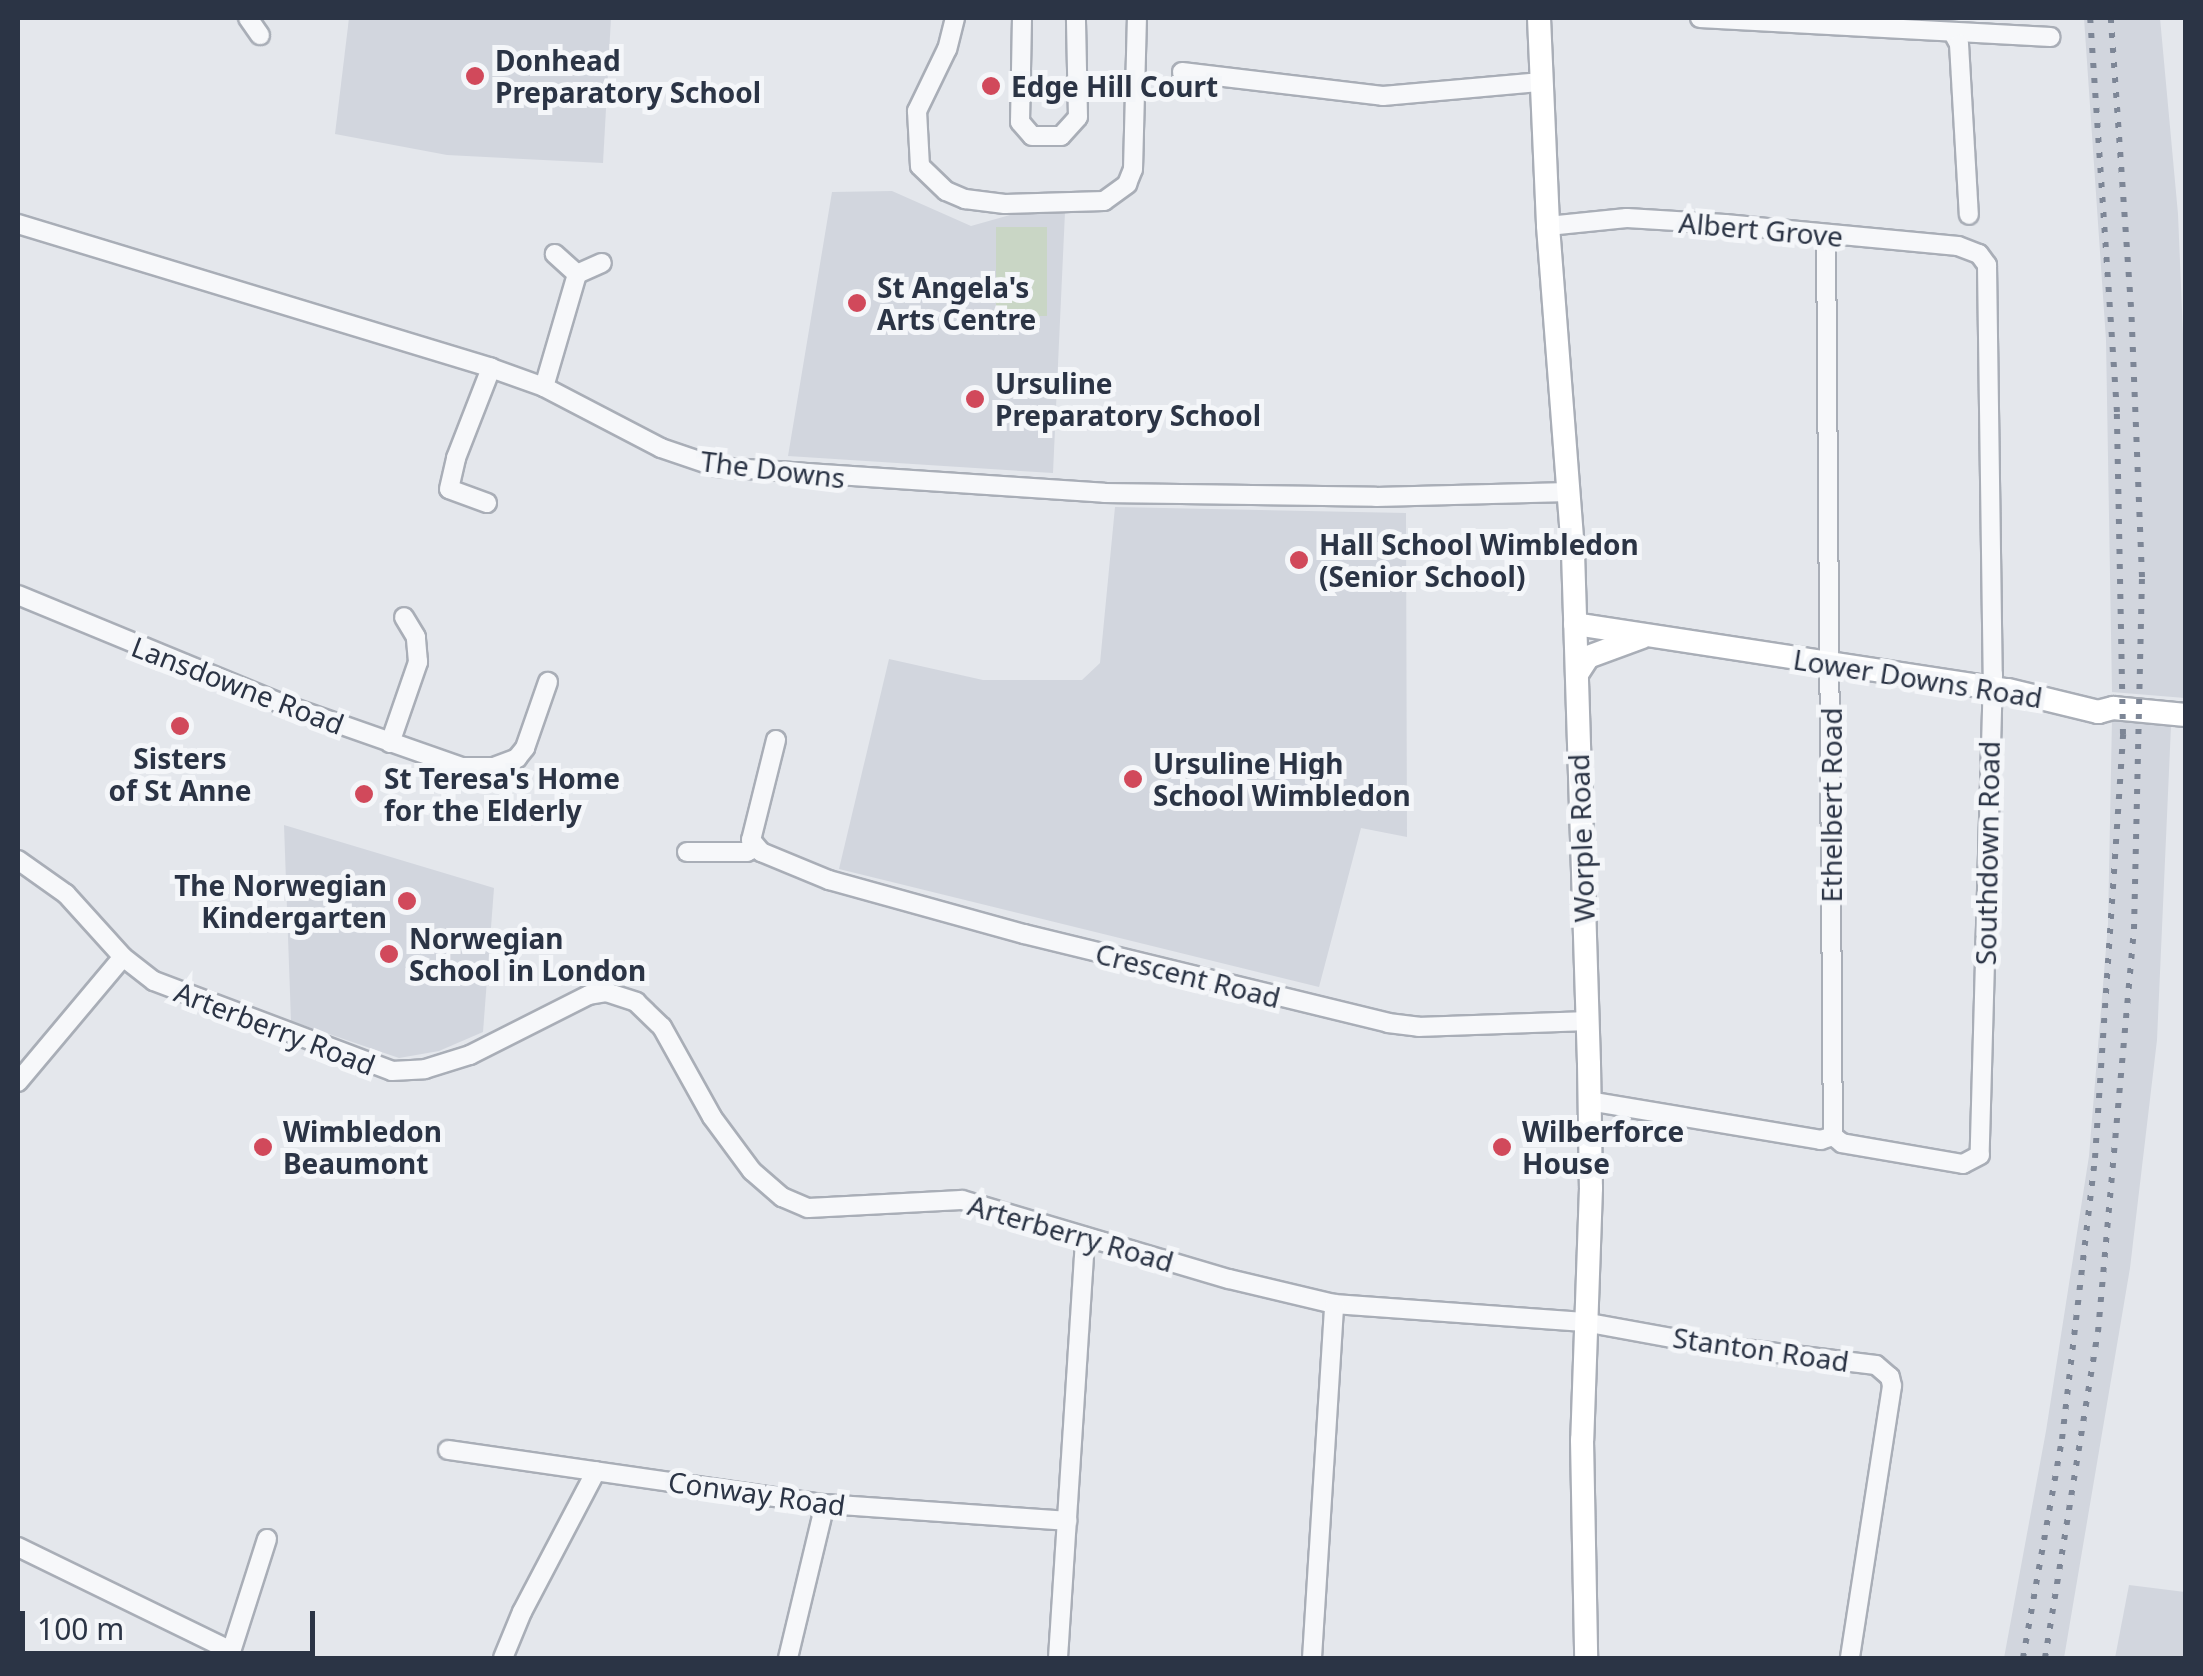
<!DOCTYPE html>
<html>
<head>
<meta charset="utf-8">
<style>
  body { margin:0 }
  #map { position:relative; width:2203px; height:1676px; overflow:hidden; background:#e4e7ec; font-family:"Noto Sans",sans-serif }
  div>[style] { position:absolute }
  .built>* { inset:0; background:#d2d6de }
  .green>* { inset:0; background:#c9d6c5 }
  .roads { filter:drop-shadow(2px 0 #a9aeb7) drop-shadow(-2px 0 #a9aeb7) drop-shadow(0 2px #a9aeb7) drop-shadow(0 -2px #a9aeb7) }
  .street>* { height:18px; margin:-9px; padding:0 9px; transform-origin:9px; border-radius:9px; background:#f7f8fa }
  .secondary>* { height:22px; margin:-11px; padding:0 11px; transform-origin:11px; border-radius:11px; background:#fff }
  .rail>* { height:6px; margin-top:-3px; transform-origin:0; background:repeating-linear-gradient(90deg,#7d8696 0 5px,transparent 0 15px) }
  .dots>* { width:28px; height:28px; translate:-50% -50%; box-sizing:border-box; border:5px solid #f4f6f9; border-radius:50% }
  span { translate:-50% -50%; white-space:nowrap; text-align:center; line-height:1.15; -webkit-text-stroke:10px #f4f6f9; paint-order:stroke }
  .poi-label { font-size:28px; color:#2b3445; font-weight:700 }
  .left { translate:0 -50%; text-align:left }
  .right { translate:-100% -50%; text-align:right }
  .street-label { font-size:28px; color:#2b3445 }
  .frame { position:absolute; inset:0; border:20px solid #2b3445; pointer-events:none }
  .scale { position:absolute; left:20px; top:1611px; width:295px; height:45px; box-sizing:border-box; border:5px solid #2b3445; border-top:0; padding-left:12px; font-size:30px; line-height:35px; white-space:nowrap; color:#2b3445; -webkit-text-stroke:8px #f4f6f9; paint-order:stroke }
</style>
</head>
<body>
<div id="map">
  <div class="built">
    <i style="clip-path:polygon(349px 18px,611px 18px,603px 163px,447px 155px,335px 134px)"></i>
    <i style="clip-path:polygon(2084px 18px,2160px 18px,2178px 214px,2185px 383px,2185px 698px,2112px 692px,2106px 340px)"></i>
    <i style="clip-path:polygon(892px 191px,971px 226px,1010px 215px,1065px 212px,1053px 473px,788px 456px,832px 192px)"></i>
    <i style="clip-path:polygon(1115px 507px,1406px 513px,1407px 837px,1361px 828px,1319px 987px,839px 869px,889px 659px,983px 680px,1082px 680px,1100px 663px)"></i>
    <i style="clip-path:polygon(2112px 719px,2171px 726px,2157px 1040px,2130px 1268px,2064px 1658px,2004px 1658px,2046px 1431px,2089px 1156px,2108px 924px)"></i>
    <i style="clip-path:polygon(284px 825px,494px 888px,483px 1032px,439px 1051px,399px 1058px,291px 1021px)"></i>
    <i style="clip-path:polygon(2129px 1585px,2185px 1592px,2185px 1658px,2115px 1658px)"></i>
  </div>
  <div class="green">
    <i style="clip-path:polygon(996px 227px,1047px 227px,1047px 316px,996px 316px)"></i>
  </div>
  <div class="roads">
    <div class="street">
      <i style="left:248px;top:18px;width:21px;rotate:55deg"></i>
      <i style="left:955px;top:18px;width:32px;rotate:104deg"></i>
      <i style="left:947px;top:49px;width:69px;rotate:115.8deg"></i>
      <i style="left:917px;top:111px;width:55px;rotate:86.9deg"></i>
      <i style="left:920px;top:166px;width:36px;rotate:44deg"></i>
      <i style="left:946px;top:191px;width:21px;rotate:23deg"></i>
      <i style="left:965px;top:199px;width:40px;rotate:7.1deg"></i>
      <i style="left:1005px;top:204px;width:99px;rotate:-1.7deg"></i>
      <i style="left:1104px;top:201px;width:29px;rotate:-36deg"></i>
      <i style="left:1127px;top:184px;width:16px;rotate:-68deg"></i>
      <i style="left:1133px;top:169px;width:151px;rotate:-88.5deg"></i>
      <i style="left:1022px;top:18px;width:104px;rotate:91.1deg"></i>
      <i style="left:1020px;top:122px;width:18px;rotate:49deg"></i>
      <i style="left:1032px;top:136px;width:29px"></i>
      <i style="left:1061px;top:136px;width:25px;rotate:-48deg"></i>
      <i style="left:1078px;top:117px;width:99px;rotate:-91.2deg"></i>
      <i style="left:1700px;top:18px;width:351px;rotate:3.1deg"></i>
      <i style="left:1954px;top:35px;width:10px;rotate:61deg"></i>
      <i style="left:1959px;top:44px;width:171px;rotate:86.7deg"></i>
      <i style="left:1182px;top:72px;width:202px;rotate:6.8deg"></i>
      <i style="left:1383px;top:96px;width:159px;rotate:-5.1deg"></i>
      <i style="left:18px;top:224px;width:494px;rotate:16.9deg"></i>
      <i style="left:491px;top:368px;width:56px;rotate:19.7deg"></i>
      <i style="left:544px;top:387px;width:132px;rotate:27.5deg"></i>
      <i style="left:661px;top:448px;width:59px;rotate:18.7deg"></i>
      <i style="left:717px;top:467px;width:388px;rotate:3.8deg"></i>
      <i style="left:1104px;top:493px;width:272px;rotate:0.8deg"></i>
      <i style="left:1376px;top:497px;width:193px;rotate:-1.5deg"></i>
      <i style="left:1548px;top:226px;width:79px;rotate:-5.8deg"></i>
      <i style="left:1627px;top:218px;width:98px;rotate:3.5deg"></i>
      <i style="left:1725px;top:224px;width:234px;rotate:5.4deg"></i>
      <i style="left:1958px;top:246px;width:22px;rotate:21deg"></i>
      <i style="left:1979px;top:254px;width:14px;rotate:54deg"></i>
      <i style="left:1987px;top:265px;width:410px;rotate:89.2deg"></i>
      <i style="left:1993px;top:675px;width:480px;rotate:91.6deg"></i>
      <i style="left:1980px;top:1155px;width:19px;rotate:152deg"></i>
      <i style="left:1963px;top:1164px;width:123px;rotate:-170.2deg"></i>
      <i style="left:1842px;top:1143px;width:11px;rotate:-142deg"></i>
      <i style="left:1833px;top:1136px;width:13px;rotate:162deg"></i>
      <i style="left:1821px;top:1140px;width:235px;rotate:-170.5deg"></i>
      <i style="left:1826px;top:234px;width:902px;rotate:89.56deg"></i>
      <i style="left:577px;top:274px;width:27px;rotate:-24deg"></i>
      <i style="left:544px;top:387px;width:118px;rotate:-73.7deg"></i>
      <i style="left:577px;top:274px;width:30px;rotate:-138deg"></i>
      <i style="left:487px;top:503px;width:40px;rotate:-159.8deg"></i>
      <i style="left:449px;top:489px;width:32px;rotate:-77deg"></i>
      <i style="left:456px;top:458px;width:97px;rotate:-68.7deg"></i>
      <i style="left:18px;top:595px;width:289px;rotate:22.4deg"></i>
      <i style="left:285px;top:705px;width:188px;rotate:19.3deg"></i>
      <i style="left:462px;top:767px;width:32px"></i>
      <i style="left:494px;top:767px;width:25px;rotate:-21deg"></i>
      <i style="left:517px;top:758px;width:13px;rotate:-51deg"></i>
      <i style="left:525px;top:748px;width:70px;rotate:-70.8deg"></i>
      <i style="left:776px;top:740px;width:103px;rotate:104deg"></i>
      <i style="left:751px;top:840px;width:16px;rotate:50deg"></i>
      <i style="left:761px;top:852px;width:74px;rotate:22.4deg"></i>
      <i style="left:829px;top:880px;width:202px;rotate:15.5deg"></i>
      <i style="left:1024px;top:934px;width:375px;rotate:13.7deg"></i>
      <i style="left:1388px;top:1023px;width:31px;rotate:7deg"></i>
      <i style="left:1419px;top:1027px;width:168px;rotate:-2deg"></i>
      <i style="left:390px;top:743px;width:86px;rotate:-70.9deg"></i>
      <i style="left:418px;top:662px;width:25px;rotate:-95deg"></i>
      <i style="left:416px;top:637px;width:23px;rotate:-121deg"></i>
      <i style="left:687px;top:852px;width:60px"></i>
      <i style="left:747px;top:852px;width:10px;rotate:-29deg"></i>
      <i style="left:18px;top:860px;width:59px;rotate:35.3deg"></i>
      <i style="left:66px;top:894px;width:85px;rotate:47.9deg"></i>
      <i style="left:123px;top:957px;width:39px;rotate:38deg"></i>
      <i style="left:154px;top:981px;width:254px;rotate:20.7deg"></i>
      <i style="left:392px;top:1071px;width:33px;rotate:-3deg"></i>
      <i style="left:425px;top:1069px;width:47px;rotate:-17.3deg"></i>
      <i style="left:470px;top:1055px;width:133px;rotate:-26.8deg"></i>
      <i style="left:589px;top:995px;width:17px;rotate:-10deg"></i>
      <i style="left:606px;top:992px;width:32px;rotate:18deg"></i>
      <i style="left:636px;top:1002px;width:36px;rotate:44deg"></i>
      <i style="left:662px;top:1027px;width:103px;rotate:60.9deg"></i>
      <i style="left:712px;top:1117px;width:67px;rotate:53.5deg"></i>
      <i style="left:752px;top:1171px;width:40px;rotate:41deg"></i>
      <i style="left:782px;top:1197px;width:28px;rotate:23deg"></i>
      <i style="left:808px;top:1208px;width:154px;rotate:-3deg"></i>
      <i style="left:962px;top:1200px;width:278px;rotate:16.5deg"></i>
      <i style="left:1229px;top:1279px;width:108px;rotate:13.4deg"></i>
      <i style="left:1334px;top:1304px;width:251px;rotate:4.1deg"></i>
      <i style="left:1584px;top:1322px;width:129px;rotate:10.3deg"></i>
      <i style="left:1711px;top:1345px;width:166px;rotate:6.9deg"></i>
      <i style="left:1876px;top:1365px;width:18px;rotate:41deg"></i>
      <i style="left:1890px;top:1377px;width:9px;rotate:77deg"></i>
      <i style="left:1892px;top:1386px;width:275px;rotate:98.8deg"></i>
      <i style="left:18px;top:1082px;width:163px;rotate:-50deg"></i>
      <i style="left:448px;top:1450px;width:381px;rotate:8.2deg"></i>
      <i style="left:825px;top:1504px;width:243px;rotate:4deg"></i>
      <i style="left:18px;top:1547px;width:237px;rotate:26deg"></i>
      <i style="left:229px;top:1658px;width:125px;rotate:-72.3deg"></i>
      <i style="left:503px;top:1658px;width:50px;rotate:-67.6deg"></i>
      <i style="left:522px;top:1612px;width:159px;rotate:-62.3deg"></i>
      <i style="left:788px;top:1658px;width:158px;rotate:-76.5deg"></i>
      <i style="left:1058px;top:1658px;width:422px;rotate:-86.3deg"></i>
      <i style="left:1312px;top:1658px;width:355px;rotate:-86.4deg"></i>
    </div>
    <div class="secondary">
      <i style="left:1539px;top:18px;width:208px;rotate:87.5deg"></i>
      <i style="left:1548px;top:226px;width:327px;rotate:85.6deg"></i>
      <i style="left:1573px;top:552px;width:512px;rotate:88.21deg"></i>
      <i style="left:1589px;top:1064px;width:124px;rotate:89.1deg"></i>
      <i style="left:1591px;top:1188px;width:252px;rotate:92deg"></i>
      <i style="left:1582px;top:1440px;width:218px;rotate:88.9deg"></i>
      <i style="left:1575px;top:624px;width:438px;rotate:8.7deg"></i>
      <i style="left:2008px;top:690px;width:93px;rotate:13.7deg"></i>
      <i style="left:2098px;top:712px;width:16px;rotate:-15deg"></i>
      <i style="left:2113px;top:708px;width:73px;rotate:5.5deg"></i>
      <i style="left:1577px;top:674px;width:20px;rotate:-57deg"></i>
      <i style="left:1588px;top:657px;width:58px;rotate:-20.3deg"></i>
    </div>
  </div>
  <div class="rail">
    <i style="left:2023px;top:1658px;width:222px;rotate:-79.9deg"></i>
    <i style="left:2062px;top:1439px;width:283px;rotate:-83.3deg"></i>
    <i style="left:2095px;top:1158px;width:425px;rotate:-86.2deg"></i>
    <i style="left:2123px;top:734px;width:322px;rotate:-91.1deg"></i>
    <i style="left:2117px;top:412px;width:395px;rotate:-93.9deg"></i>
    <i style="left:2045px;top:1658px;width:330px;rotate:-80.8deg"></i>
    <i style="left:2098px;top:1332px;width:405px;rotate:-84.9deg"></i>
    <i style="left:2134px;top:929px;width:352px;rotate:-88.7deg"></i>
    <i style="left:2142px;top:577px;width:270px;rotate:-92.3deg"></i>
    <i style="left:2131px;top:307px;width:290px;rotate:-94deg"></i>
  </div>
  <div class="dots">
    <i style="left:475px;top:76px;background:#d1495b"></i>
    <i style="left:991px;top:86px;background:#d1495b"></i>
    <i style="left:857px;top:303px;background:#d1495b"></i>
    <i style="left:975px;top:399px;background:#d1495b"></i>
    <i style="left:1299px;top:560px;background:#d1495b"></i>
    <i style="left:180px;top:726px;background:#d1495b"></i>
    <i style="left:1133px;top:779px;background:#d1495b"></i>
    <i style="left:364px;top:794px;background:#d1495b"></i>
    <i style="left:407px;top:901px;background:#d1495b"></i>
    <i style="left:389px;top:954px;background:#d1495b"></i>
    <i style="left:263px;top:1147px;background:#d1495b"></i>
    <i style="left:1502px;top:1147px;background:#d1495b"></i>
  </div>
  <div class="poi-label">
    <span class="left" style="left:495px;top:76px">Donhead<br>Preparatory School</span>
    <span class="left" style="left:1011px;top:86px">Edge Hill Court</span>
    <span class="left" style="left:877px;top:303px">St Angela's<br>Arts Centre</span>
    <span class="left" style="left:995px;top:399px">Ursuline<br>Preparatory School</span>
    <span class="left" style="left:1319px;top:560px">Hall School Wimbledon<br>(Senior School)</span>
    <span style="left:180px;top:774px">Sisters<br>of St Anne</span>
    <span class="left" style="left:1153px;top:779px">Ursuline High<br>School Wimbledon</span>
    <span class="left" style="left:384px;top:794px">St Teresa's Home<br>for the Elderly</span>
    <span class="right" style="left:387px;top:901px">The Norwegian<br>Kindergarten</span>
    <span class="left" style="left:409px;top:954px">Norwegian<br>School in London</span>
    <span class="left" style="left:283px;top:1147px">Wimbledon<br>Beaumont</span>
    <span class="left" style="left:1522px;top:1147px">Wilberforce<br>House</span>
  </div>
  <div class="street-label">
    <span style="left:1761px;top:229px;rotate:5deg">Albert Grove</span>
    <span style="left:773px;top:469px;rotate:7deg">The Downs</span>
    <span style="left:1918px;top:678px;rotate:9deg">Lower Downs Road</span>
    <span style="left:238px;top:685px;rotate:21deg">Lansdowne Road</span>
    <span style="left:1831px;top:805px;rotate:-90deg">Ethelbert Road</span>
    <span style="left:1581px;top:838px;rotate:-92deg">Worple Road</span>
    <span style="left:1987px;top:853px;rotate:-89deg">Southdown Road</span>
    <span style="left:1188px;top:975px;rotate:14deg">Crescent Road</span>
    <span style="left:275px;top:1028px;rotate:21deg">Arterberry Road</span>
    <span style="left:1071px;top:1233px;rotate:16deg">Arterberry Road</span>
    <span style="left:1761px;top:1349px;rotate:8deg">Stanton Road</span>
    <span style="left:757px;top:1493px;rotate:8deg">Conway Road</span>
  </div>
  <div class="frame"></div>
  <div class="scale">100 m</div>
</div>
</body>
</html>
